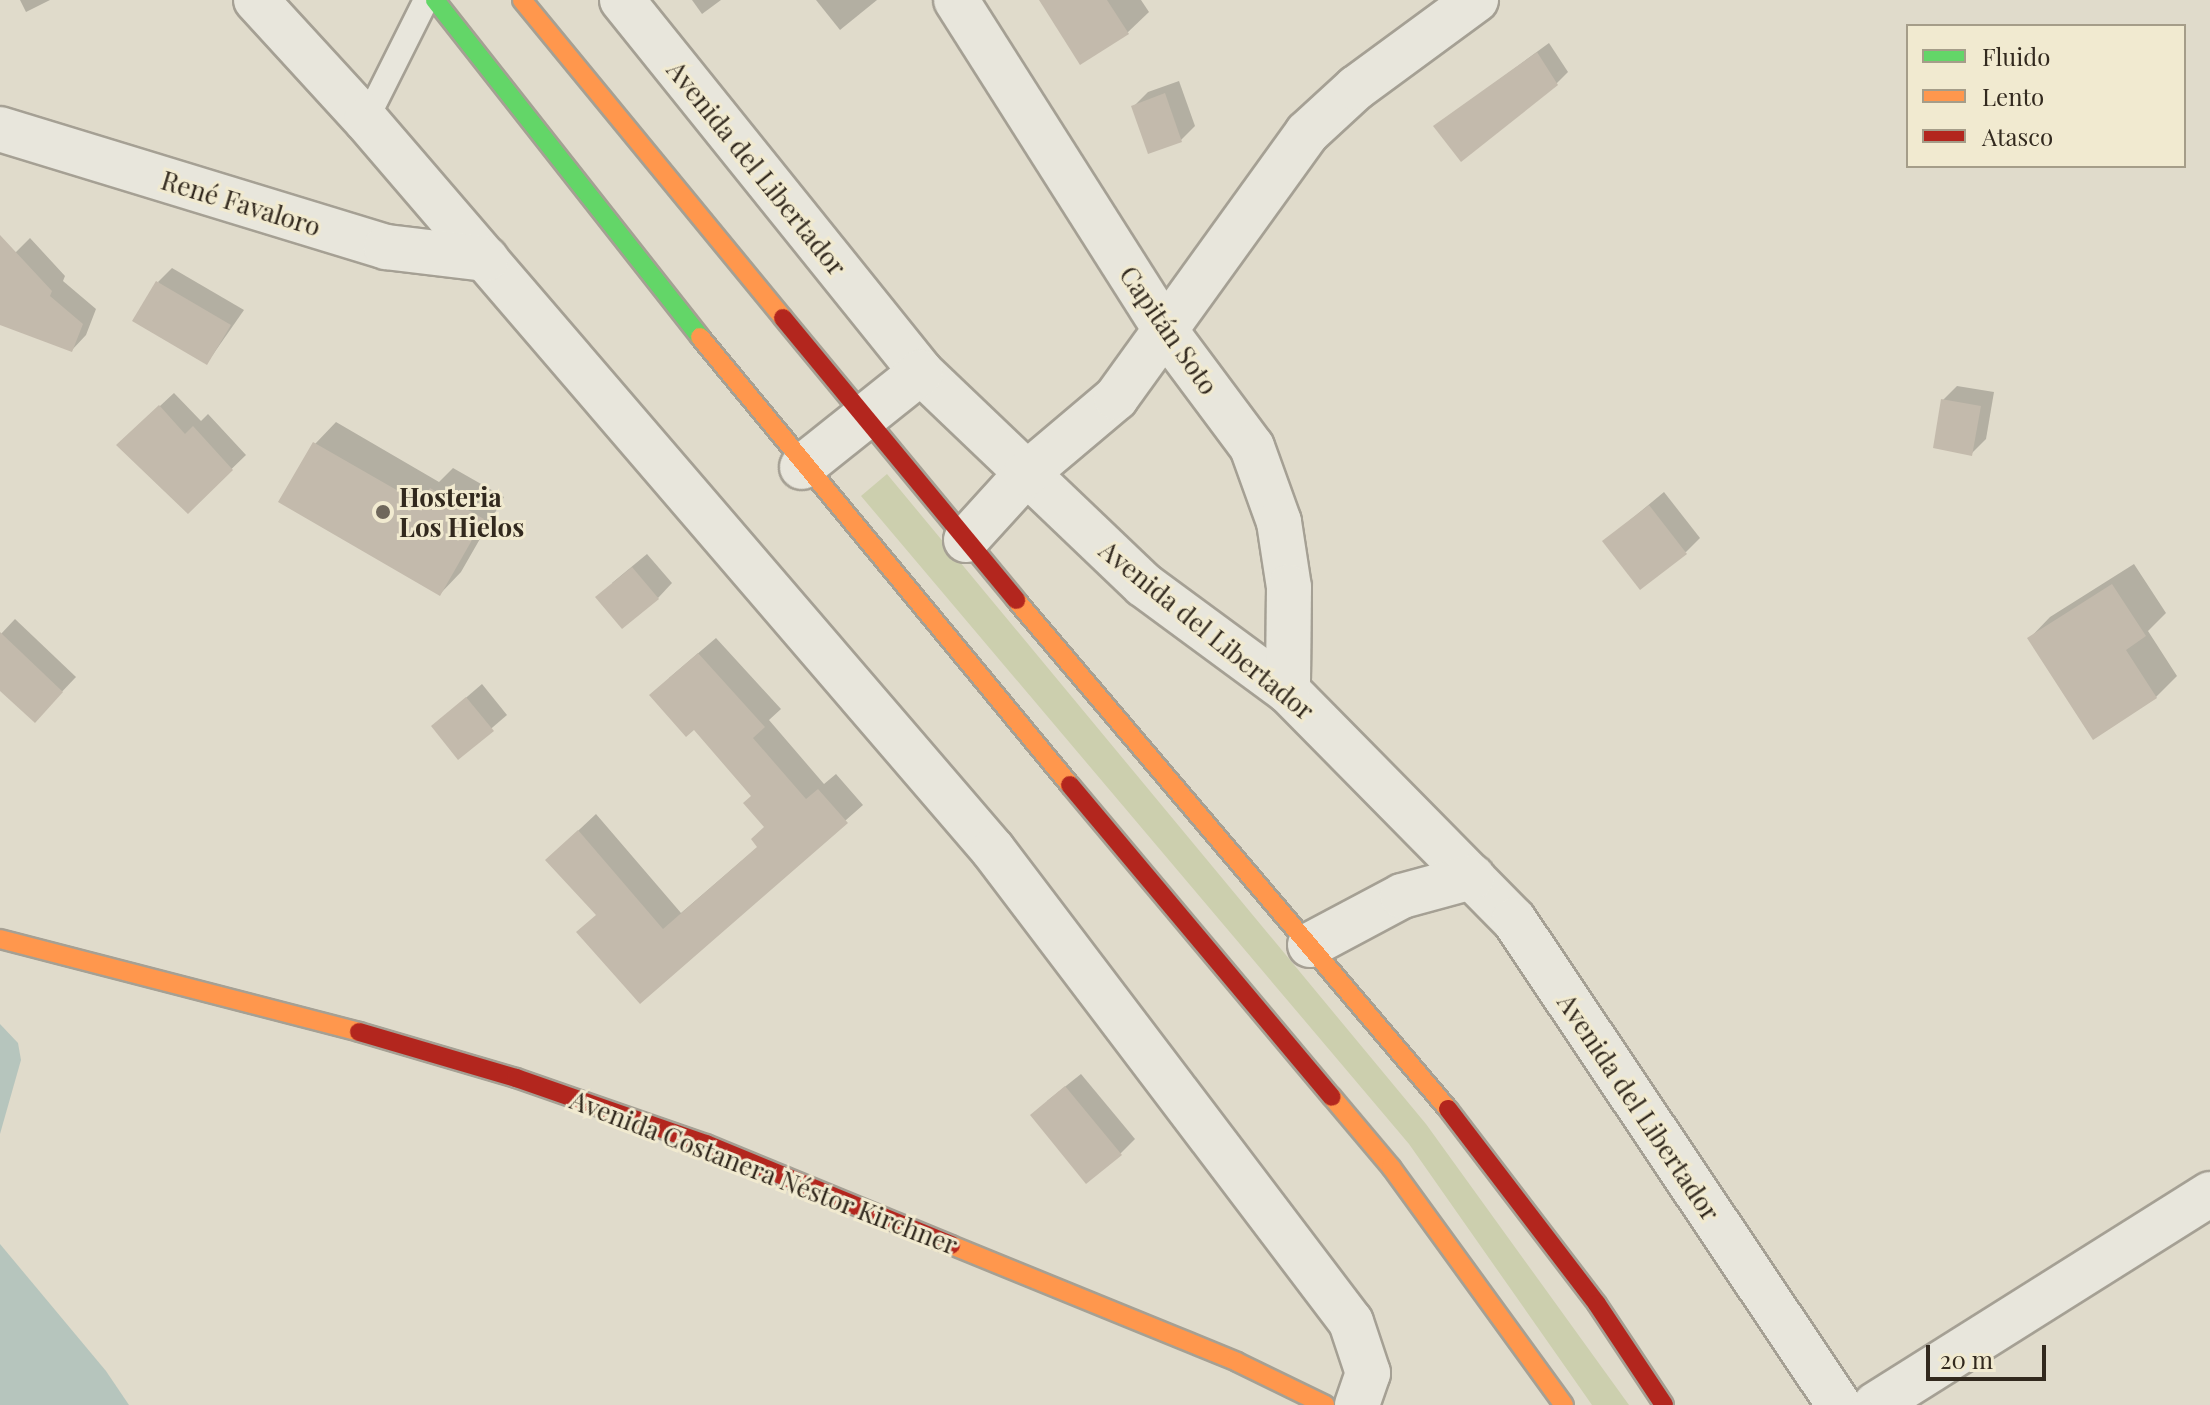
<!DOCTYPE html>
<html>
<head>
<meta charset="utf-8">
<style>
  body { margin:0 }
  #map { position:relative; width:2210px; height:1405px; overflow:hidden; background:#e0dbcb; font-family:"Playfair Display",serif }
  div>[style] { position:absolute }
  .green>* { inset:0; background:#cccfae }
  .water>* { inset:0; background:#b6c5bd }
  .shadow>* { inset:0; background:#0003 }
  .building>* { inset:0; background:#c3baac }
  .roads { filter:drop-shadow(2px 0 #a5a094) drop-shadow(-2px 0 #a5a094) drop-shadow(0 2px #a5a094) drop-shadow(0 -2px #a5a094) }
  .lane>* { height:24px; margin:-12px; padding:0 12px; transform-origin:12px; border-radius:12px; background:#e8e6dc }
  .street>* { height:44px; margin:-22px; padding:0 22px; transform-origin:22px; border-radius:22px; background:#e8e6dc }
  .fast>* { height:18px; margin:-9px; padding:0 9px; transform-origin:9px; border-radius:9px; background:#63d668 }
  .slow>* { height:18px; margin:-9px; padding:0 9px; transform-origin:9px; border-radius:9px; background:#ff974d }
  .jam>* { height:18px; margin:-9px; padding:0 9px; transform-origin:9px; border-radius:9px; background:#b3261e }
  .dots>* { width:22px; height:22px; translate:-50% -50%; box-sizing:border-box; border:4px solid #f1ead0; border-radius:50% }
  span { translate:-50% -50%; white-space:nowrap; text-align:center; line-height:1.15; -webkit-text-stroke:6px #f1ead0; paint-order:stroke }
  .street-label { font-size:26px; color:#32291e }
  .poi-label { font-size:26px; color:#32291e; font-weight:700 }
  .left { translate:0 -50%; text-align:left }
  .legend { position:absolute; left:1906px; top:24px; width:280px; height:144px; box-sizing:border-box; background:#f1ead0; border:2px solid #a59d89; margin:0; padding:10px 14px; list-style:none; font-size:24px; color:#32291e }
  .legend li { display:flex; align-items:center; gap:16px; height:40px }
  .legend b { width:40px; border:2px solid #a59d89 }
  .scale { position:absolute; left:1926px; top:1345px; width:120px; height:36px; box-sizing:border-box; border:4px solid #32291e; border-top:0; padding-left:10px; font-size:24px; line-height:28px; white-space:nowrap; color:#32291e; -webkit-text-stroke:6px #f1ead0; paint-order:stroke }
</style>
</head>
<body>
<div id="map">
  <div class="green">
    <i style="clip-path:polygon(887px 474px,1426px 1124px,1629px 1405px,1592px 1405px,1409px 1144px,861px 496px)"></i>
  </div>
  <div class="water">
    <i style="clip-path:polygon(0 1024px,18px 1043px,21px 1060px,0 1134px)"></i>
    <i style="clip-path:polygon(0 1244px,106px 1371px,129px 1405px,0 1405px)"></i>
  </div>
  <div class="shadow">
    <i style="clip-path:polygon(20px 0,50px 0,26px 12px)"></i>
    <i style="clip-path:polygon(692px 0,721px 0,702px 14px)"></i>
    <i style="clip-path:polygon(816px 0,877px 0,840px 30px)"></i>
    <i style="clip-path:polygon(1041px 0,1141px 0,1149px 12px,1127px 33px)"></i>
    <i style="clip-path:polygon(1549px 43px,1568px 72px,1557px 83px,1436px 126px)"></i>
    <i style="clip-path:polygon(1179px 81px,1195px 126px,1181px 140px,1134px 106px,1148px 92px)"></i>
    <i style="clip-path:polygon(30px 238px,65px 276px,63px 281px,96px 309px,86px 335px,72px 350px,0 323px,0 296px,16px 252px)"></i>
    <i style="clip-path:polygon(172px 268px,244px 310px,207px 363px,158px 282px)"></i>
    <i style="clip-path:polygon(1957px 386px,1994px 392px,1986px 439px,1971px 454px,1943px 400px)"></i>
    <i style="clip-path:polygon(174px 393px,201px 421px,208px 414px,246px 455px,188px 511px,133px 431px)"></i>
    <i style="clip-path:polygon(336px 422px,439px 482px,453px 468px,504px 497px,461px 572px,440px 594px,315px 444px)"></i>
    <i style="clip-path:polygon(1664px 492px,1700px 538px,1686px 552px,1605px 541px)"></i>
    <i style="clip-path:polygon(647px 554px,672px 583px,658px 598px,612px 583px)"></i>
    <i style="clip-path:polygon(2134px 564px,2166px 613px,2148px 631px,2177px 676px,2156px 697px,2029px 639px,2050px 617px)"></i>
    <i style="clip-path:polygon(15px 619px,76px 677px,35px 720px,0 688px,0 635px)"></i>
    <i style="clip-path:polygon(716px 638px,781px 709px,769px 720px,824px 784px,836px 774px,863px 805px,640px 1002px,565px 843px,596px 814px,681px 913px,759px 846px,766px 827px,754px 795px,669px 678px)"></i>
    <i style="clip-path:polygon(482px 684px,507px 715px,458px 757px,433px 726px)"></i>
    <i style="clip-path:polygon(1081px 1074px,1135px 1139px,1120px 1154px,1047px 1101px)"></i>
  </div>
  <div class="building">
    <i style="clip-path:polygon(1039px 0,1107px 0,1129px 34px,1080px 65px)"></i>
    <i style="clip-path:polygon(1537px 52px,1558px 85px,1461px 162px,1433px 126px)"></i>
    <i style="clip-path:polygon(1165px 93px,1182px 142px,1148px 154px,1131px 106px)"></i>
    <i style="clip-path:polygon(0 235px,52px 291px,50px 296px,83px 324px,72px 352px,0 325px)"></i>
    <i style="clip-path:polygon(156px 281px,231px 325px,207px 365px,132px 321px)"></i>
    <i style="clip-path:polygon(1941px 399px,1981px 406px,1972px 456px,1933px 448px)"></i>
    <i style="clip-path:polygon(159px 405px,185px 434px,193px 426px,233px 470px,188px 514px,116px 445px)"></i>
    <i style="clip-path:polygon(313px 442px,421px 504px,430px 488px,484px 519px,440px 596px,278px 502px)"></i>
    <i style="clip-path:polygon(1649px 505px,1687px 554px,1640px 590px,1602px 541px)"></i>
    <i style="clip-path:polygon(632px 567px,659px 599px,622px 629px,595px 597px)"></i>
    <i style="clip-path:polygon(2112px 584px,2146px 636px,2126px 650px,2157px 698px,2093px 740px,2027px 638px)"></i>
    <i style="clip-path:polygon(0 632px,63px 692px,35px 723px,0 691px)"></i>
    <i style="clip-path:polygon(698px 653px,765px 727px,753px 738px,806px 799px,818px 789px,848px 823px,640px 1004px,576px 932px,596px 915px,545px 860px,578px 830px,663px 929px,757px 847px,751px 839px,764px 827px,743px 803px,751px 796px,694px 730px,686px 737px,649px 695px)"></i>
    <i style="clip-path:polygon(466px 697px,494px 731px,458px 760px,431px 726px)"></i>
    <i style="clip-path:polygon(1065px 1086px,1122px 1155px,1086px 1184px,1030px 1115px)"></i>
  </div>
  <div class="roads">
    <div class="lane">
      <i style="left:366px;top:120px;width:134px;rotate:-63.4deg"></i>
    </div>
    <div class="street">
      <i style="left:256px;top:0;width:163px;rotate:47.5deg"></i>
      <i style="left:366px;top:120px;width:962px;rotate:49.34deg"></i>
      <i style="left:993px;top:850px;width:592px;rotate:52.82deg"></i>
      <i style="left:1351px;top:1322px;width:54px;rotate:71.6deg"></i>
      <i style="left:1368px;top:1373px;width:34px;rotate:109deg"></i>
      <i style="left:622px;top:0;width:477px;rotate:51.2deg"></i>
      <i style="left:921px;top:372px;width:308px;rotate:43.7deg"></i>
      <i style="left:1144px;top:585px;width:179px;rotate:36.4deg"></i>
      <i style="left:1288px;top:691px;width:322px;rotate:45.4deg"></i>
      <i style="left:1514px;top:920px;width:584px;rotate:56.17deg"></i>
      <i style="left:956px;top:0;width:394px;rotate:57.6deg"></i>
      <i style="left:1167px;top:333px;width:142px;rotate:53.3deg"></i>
      <i style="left:1252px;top:447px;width:80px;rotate:70.2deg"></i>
      <i style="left:1279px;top:522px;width:66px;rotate:81.3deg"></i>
      <i style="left:1289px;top:587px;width:104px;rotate:90.6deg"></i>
      <i style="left:0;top:129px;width:404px;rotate:17deg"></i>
      <i style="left:386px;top:247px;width:101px;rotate:6.8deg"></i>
      <i style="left:802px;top:467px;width:152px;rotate:-38.6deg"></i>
      <i style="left:966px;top:540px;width:89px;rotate:-47.7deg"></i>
      <i style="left:1026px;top:474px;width:118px;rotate:-40.2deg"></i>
      <i style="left:1116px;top:398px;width:327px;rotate:-54.2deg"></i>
      <i style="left:1307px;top:133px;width:67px;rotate:-42.6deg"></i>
      <i style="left:1356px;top:88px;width:149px;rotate:-36.3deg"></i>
      <i style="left:1310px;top:945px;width:104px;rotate:-28deg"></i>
      <i style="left:1402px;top:896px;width:73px;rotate:-15.2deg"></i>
      <i style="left:1875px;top:1405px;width:396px;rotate:-32.2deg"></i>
    </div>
    <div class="fast">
      <i style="left:435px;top:0;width:429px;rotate:51.8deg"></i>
    </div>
    <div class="slow">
      <i style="left:522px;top:0;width:411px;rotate:50.6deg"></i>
      <i style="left:700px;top:337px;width:581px;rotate:50.45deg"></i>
      <i style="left:1016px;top:600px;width:668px;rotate:49.68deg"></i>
      <i style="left:0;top:939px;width:371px;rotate:14.5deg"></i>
      <i style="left:1332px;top:1097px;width:92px;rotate:49.9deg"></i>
      <i style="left:1391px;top:1167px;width:294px;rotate:54deg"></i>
      <i style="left:951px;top:1245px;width:309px;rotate:22.2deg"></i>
      <i style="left:1237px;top:1362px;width:98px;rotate:26deg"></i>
    </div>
    <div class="jam">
      <i style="left:783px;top:318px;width:366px;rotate:50.4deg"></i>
      <i style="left:1070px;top:785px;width:407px;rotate:50deg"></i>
      <i style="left:359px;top:1032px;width:164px;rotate:16.3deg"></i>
      <i style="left:516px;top:1078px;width:201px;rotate:19.2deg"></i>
      <i style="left:706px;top:1144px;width:265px;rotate:22.4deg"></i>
      <i style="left:1448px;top:1109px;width:245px;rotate:52.6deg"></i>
      <i style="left:1597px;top:1304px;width:121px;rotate:56.4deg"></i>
    </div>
  </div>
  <div class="dots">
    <i style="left:383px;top:512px;background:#6f675b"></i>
  </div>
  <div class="street-label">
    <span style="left:757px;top:168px;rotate:51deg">Avenida del Libertador</span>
    <span style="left:241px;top:203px;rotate:17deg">René Favaloro</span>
    <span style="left:1169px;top:330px;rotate:55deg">Capitán Soto</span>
    <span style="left:1207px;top:630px;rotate:39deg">Avenida del Libertador</span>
    <span style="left:1639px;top:1107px;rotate:56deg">Avenida del Libertador</span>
    <span style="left:764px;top:1172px;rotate:21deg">Avenida Costanera Néstor Kirchner</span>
  </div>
  <div class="poi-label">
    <span class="left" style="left:399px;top:512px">Hosteria<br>Los Hielos</span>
  </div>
  <ul class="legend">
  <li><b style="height:10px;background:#63d668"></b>Fluido</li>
  <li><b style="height:10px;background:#ff974d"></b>Lento</li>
  <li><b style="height:10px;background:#b3261e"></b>Atasco</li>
  </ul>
  <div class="scale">20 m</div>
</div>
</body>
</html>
